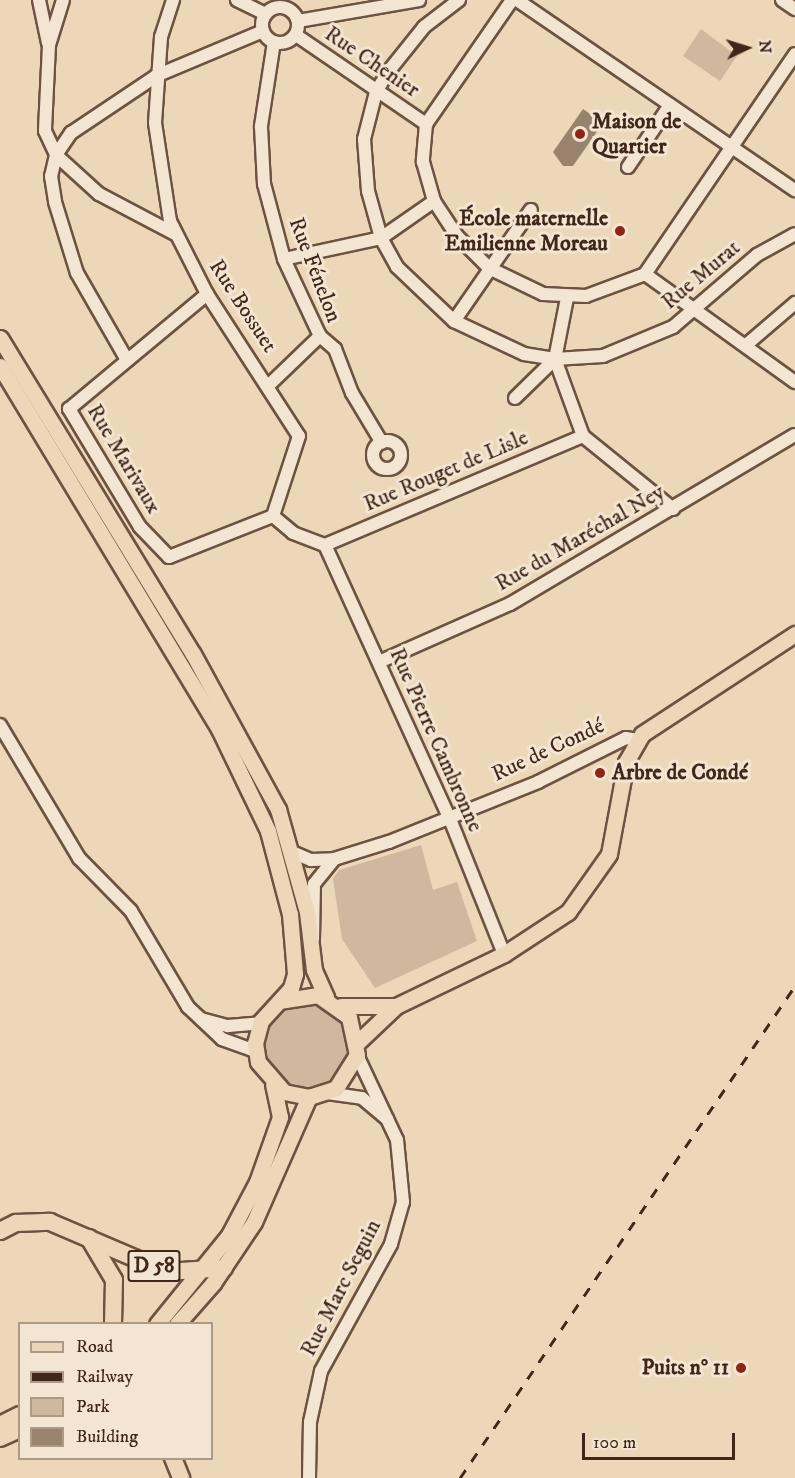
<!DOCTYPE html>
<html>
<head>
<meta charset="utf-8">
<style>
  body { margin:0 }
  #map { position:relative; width:795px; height:1478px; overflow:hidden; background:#ecd7b9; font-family:"IM FELL DW Pica",serif }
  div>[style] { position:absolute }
  .green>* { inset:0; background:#cfb99e }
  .round { border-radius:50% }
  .building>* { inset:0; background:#9a836c }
  .roads { filter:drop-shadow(2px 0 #6c5341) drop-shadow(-2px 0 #6c5341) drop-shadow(0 2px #6c5341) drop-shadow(0 -2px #6c5341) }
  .minor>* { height:12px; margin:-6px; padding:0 6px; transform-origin:6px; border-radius:6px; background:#f3e5d2 }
  .minor>.ring { margin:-6px; padding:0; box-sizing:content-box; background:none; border:12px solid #f3e5d2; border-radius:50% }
  .major>* { height:15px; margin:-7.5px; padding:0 7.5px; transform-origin:7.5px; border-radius:7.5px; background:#ecd7b9 }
  .highway>* { height:16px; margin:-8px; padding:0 8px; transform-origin:8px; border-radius:8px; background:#ecd7b9 }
  .rail>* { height:3px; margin-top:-1.5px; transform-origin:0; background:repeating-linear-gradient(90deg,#412719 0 10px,transparent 0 20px) }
  .dots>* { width:16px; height:16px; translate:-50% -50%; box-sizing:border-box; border:3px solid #f3e5d2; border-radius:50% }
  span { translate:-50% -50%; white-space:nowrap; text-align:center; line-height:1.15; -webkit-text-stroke:6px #f3e5d2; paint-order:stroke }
  .shield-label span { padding:2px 4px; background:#f3e5d2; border:2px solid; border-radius:4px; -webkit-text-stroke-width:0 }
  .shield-label { font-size:21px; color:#412719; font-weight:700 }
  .street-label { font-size:22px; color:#412719 }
  .poi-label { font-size:22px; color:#412719; font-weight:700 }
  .left { translate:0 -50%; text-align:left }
  .right { translate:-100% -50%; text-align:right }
  .legend { position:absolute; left:18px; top:1322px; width:195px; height:138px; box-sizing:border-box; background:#f3e5d2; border:2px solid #ac9988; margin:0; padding:8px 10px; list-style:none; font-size:18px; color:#412719 }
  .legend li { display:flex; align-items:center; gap:12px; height:30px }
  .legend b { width:30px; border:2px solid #ac9988 }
  .north { position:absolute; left:717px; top:18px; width:60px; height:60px; -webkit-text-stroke:4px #f3e5d2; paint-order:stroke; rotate:86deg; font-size:16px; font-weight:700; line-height:24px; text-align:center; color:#412719 }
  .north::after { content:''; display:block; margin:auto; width:21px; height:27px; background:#412719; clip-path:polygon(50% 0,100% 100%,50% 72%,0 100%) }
  .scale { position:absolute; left:582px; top:1433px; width:153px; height:27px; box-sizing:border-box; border:3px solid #412719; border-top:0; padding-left:8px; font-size:18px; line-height:21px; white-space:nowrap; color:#412719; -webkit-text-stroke:4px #f3e5d2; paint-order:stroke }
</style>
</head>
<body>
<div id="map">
  <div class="green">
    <i style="clip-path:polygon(701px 29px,737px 56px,720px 81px,683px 56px)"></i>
    <i style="clip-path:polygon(421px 845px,433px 890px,457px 882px,477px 941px,375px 988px,342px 939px,333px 879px,339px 870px)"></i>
    <i class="round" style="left:261px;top:1002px;width:88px;height:88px"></i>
  </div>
  <div class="building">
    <i style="clip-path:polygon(583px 109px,603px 123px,573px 166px,563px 166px,553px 152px)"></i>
  </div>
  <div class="roads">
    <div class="minor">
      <i style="left:39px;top:0;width:44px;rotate:78.2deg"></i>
      <i style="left:63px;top:0;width:47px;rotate:107.3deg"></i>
      <i style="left:49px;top:45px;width:86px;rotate:92.7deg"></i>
      <i style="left:45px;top:131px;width:26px;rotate:65deg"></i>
      <i style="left:56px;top:155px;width:22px;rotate:103deg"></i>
      <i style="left:51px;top:176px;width:26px;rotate:81deg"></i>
      <i style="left:55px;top:202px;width:74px;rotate:72.8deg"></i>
      <i style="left:77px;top:273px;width:100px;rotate:60.1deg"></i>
      <i style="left:173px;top:0;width:39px;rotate:108deg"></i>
      <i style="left:161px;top:37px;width:86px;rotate:94deg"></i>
      <i style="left:155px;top:123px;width:99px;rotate:81.3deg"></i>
      <i style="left:170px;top:221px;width:82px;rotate:63.1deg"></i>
      <i style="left:207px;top:294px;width:169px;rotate:57.1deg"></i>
      <i style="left:299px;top:436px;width:84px;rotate:108deg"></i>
      <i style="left:273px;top:516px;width:112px;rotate:158.5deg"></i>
      <i style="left:169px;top:557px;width:42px;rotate:-134deg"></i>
      <i style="left:140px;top:527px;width:138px;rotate:-121deg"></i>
      <i style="left:69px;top:409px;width:180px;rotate:-39.8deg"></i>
      <i style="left:237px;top:0;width:32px;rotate:26deg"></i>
      <i style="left:459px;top:0;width:44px;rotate:142.4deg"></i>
      <i style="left:424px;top:27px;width:58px;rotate:128.7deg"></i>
      <i style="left:388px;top:72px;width:23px;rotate:121deg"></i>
      <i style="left:376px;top:92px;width:49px;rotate:104.3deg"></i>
      <i style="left:364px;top:139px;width:52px;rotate:85.6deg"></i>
      <i style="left:368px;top:191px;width:49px;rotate:74.5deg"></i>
      <i style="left:381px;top:238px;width:33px;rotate:61deg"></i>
      <i style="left:397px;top:267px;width:79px;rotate:43.5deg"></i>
      <i style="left:454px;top:321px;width:77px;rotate:25.2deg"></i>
      <i style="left:524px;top:354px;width:31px;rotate:9deg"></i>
      <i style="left:555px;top:359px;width:48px;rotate:-3.6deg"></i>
      <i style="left:603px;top:356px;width:76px;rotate:-22.5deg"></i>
      <i style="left:673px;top:327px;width:111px;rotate:-40.6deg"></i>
      <i style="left:757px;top:255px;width:43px;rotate:-28.9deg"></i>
      <i style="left:512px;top:0;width:151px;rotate:124.7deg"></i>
      <i style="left:426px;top:124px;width:38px;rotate:95deg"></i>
      <i style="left:423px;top:162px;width:41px;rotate:74.2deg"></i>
      <i style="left:434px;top:201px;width:42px;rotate:56.7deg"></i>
      <i style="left:457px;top:236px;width:45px;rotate:45deg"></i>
      <i style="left:489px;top:268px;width:60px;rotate:25.7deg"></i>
      <i style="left:543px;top:294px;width:43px;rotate:2.7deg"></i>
      <i style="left:586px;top:296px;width:63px;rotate:-20.4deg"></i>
      <i style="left:645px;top:274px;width:266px;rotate:-55.7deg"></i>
      <i style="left:517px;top:0;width:337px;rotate:34.4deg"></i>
      <i style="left:782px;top:0;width:16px;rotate:35deg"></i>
      <i class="ring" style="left:262px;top:7px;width:24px;height:24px"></i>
      <i style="left:298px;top:21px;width:123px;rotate:-9.8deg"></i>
      <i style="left:296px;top:35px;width:158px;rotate:34.4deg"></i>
      <i style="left:628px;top:167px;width:75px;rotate:-55.9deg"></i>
      <i style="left:175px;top:234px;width:86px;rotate:-152.2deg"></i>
      <i style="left:99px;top:194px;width:58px;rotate:-137.8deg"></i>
      <i style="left:56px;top:155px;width:27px;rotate:-56deg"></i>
      <i style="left:71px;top:133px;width:102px;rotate:-33.8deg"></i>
      <i style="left:156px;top:76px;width:116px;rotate:-22.8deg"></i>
      <i style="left:284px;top:259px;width:99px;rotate:-12.2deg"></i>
      <i style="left:381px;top:238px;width:65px;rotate:-34.9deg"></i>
      <i style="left:645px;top:274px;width:185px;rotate:35.8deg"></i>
      <i style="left:567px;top:298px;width:62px;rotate:101.1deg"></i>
      <i style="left:555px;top:359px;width:82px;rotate:70deg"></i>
      <i style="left:583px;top:436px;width:116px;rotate:39deg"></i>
      <i style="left:454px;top:321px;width:135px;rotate:-55.3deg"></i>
      <i style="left:320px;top:336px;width:20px;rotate:41deg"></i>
      <i style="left:335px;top:349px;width:47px;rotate:68.9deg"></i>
      <i style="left:352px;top:393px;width:58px;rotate:59deg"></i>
      <i style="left:746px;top:345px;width:65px;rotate:-40.6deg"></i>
      <i style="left:269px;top:385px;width:71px;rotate:-43.9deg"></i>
      <i style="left:320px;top:336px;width:85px;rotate:-115.1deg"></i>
      <i style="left:284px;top:259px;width:78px;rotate:-104.9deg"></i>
      <i style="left:264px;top:184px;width:58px;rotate:-93deg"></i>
      <i style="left:261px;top:126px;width:85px;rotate:-81.2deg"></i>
      <i style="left:515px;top:398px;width:56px;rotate:-44.3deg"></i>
      <i class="ring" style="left:373px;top:441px;width:16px;height:16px"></i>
      <i style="left:273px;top:516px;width:26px;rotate:40deg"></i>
      <i style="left:293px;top:533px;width:34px;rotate:21deg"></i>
      <i style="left:325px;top:545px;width:301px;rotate:65.5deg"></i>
      <i style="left:450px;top:819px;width:145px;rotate:68.2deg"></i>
      <i style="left:325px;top:545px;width:280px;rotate:-22.9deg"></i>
      <i style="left:379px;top:662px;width:143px;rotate:-23.9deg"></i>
      <i style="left:510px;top:604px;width:331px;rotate:-30.7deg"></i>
      <i style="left:0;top:725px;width:155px;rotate:59.3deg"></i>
      <i style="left:79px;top:858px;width:74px;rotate:45.5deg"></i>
      <i style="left:131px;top:911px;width:112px;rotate:59.3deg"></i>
      <i style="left:188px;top:1007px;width:47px;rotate:43.3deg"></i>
      <i style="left:222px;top:1039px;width:35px;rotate:20deg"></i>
      <i style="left:292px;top:852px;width:21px;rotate:23deg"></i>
      <i style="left:311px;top:860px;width:23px;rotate:-2deg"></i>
      <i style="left:334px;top:859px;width:58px;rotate:-17.2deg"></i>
      <i style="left:389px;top:842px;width:161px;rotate:-21.9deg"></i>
      <i style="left:538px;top:782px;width:98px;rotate:-26.6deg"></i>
      <i style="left:626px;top:738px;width:11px;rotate:10deg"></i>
      <i style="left:313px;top:939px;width:55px;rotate:-89deg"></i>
      <i style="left:314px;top:884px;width:32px;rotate:-51deg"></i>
      <i style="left:201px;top:1019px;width:28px;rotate:15deg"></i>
      <i style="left:228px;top:1026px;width:32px;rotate:-5deg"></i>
      <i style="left:327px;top:1093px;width:35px;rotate:8deg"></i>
      <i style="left:362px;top:1098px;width:33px;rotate:40deg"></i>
      <i style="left:309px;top:1478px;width:56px;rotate:-89deg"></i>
      <i style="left:310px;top:1422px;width:52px;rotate:-77.8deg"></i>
      <i style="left:321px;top:1371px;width:145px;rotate:-61.1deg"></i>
      <i style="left:391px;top:1244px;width:44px;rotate:-74.1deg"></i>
      <i style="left:403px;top:1202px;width:62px;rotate:-95.5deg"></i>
      <i style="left:397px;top:1140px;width:94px;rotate:-115.2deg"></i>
    </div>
    <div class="major">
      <i style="left:0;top:338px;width:370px;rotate:58.6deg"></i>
      <i style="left:193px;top:654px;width:177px;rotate:61.3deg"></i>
      <i style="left:278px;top:809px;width:107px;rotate:74.3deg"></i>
      <i style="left:307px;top:912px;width:58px;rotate:83.1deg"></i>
      <i style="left:314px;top:970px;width:30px;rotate:66deg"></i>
      <i style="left:0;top:366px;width:424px;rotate:58.9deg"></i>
      <i style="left:219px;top:729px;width:113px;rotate:64.3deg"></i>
      <i style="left:268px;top:831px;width:86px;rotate:75.2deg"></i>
      <i style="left:290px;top:914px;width:60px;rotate:85.2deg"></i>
      <i style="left:295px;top:974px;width:15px;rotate:106deg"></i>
      <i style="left:291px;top:988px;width:45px;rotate:132.3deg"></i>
      <i style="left:261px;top:1021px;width:23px;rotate:105deg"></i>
      <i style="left:255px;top:1043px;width:19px;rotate:81deg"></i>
      <i style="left:258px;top:1062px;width:40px;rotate:49deg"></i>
      <i style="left:284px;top:1092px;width:25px;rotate:11deg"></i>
      <i style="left:309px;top:1097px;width:28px;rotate:-18deg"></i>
      <i style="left:336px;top:1088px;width:39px;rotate:-58deg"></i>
      <i style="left:357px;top:1055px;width:39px;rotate:-102deg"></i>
      <i style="left:349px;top:1017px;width:38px;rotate:-145deg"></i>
      <i style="left:318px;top:995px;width:38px;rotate:171deg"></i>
      <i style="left:341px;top:1006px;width:55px"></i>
      <i style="left:358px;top:1042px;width:52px;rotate:-43.5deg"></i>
      <i style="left:396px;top:1006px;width:120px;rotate:-25.7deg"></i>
      <i style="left:504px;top:954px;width:77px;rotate:-33.3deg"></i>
      <i style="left:568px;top:912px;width:71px;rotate:-54.7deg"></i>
      <i style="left:609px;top:854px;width:94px;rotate:-79.5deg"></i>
      <i style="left:626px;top:762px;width:32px;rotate:-60deg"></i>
      <i style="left:642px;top:734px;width:183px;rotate:-33.2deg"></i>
      <i style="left:157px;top:1324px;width:114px;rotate:-51deg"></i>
      <i style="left:229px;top:1235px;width:60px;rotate:-62.2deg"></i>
      <i style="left:257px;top:1182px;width:69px;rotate:-70.5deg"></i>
      <i style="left:280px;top:1117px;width:33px;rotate:-102deg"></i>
      <i style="left:177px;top:1324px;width:55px;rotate:-48.7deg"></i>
      <i style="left:213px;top:1283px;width:73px;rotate:-56.1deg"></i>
      <i style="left:254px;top:1222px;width:137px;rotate:-66.3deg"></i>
    </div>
    <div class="highway">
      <i style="left:0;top:1231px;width:18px;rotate:-27deg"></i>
      <i style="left:16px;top:1223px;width:34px;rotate:-2deg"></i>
      <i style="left:50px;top:1222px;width:127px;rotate:23.1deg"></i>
      <i style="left:167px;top:1272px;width:57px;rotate:-4deg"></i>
      <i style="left:89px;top:1238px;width:49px;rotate:59.2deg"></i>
      <i style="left:114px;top:1280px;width:44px;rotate:91.3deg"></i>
      <i style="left:0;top:1425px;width:22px;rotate:-27deg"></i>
      <i style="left:0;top:1438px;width:22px;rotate:-24deg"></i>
      <i style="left:173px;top:1458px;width:22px;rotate:68deg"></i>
    </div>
  </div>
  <div class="rail">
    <i style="left:460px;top:1478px;width:595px;rotate:-55.75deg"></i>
  </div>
  <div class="dots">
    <i style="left:580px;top:134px;background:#8f2418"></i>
    <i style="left:620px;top:231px;background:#8f2418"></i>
    <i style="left:600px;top:773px;background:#8f2418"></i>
    <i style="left:741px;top:1368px;background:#8f2418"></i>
  </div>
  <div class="shield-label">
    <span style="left:154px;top:1266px">D 58</span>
  </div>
  <div class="street-label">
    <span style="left:372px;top:62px;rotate:34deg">Rue Chenier</span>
    <span style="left:315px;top:270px;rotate:69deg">Rue Fénelon</span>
    <span style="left:701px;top:275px;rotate:-40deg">Rue Murat</span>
    <span style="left:243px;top:306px;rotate:57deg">Rue Bossuet</span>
    <span style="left:124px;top:459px;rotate:59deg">Rue Marivaux</span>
    <span style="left:446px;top:471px;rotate:-23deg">Rue Rouget de Lisle</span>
    <span style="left:580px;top:538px;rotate:-30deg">Rue du Maréchal Ney</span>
    <span style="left:436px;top:740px;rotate:66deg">Rue Pierre Cambronne</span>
    <span style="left:548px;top:750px;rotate:-25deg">Rue de Condé</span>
    <span style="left:341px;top:1288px;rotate:-63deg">Rue Marc Seguin</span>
  </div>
  <div class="poi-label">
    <span class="left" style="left:592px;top:134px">Maison de<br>Quartier</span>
    <span class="right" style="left:608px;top:231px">École maternelle<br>Emilienne Moreau</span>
    <span class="left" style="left:612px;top:773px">Arbre de Condé</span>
    <span class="right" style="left:729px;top:1368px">Puits n° 11</span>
  </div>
  <ul class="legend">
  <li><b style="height:8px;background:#ecd7b9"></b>Road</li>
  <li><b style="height:8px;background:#412719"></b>Railway</li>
  <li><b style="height:16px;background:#cfb99e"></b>Park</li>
  <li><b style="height:16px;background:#9a836c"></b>Building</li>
  </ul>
  <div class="north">N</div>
  <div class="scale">100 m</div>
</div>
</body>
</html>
